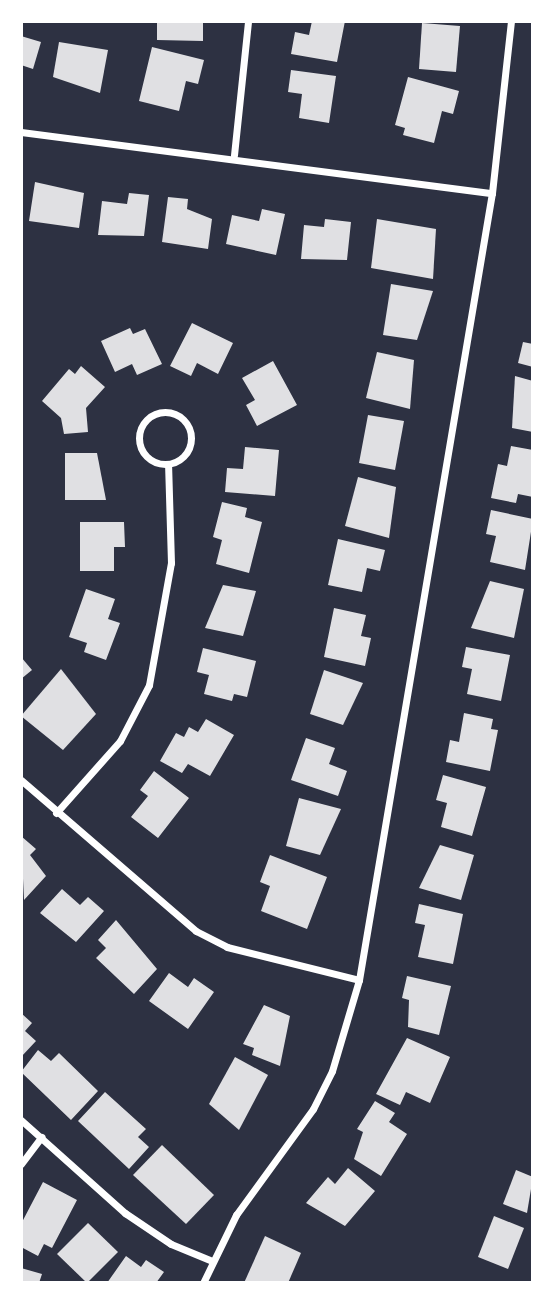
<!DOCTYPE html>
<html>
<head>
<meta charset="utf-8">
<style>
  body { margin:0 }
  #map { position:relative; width:554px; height:1304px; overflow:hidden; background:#2d3142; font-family:"Roboto Condensed",sans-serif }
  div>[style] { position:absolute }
  .building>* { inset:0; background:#e0e0e3 }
  .minor>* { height:7px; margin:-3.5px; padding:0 3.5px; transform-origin:3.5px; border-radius:3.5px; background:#fff }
  .minor>.ring { margin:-3.5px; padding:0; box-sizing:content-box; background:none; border:7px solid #fff; border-radius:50% }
  span { translate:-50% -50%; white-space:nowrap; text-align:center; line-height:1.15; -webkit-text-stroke:5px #fff; paint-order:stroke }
  .frame { position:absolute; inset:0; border:23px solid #fff; pointer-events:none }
</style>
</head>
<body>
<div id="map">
  <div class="building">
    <i style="clip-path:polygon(157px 21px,203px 21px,203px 41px,157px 40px)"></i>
    <i style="clip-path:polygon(312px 21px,345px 21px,337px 62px,291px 54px,295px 32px,309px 35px)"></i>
    <i style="clip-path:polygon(422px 23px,460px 26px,456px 72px,419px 69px)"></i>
    <i style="clip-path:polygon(21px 36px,41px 42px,33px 69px,21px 65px)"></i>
    <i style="clip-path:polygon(59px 42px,108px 50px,100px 93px,53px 77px)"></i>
    <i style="clip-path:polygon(152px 47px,204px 60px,198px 84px,186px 81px,179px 111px,139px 101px)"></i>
    <i style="clip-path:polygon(291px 70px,336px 76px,329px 123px,299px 118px,302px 94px,288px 92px)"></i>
    <i style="clip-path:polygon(408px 77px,459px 91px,453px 114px,442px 111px,434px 143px,403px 135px,405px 128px,395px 125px)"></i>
    <i style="clip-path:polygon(35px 182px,84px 193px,79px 228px,29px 221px)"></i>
    <i style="clip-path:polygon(129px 193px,149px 195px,144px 236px,98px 235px,102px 201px,127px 204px)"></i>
    <i style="clip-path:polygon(168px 197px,188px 199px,187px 209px,212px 219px,208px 249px,162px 242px)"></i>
    <i style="clip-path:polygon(262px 209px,285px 214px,276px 255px,226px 244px,232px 215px,259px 221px)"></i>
    <i style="clip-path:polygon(325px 219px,351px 222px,347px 260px,301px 259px,304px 225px,324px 227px)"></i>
    <i style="clip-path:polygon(377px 219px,436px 229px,433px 279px,371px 268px)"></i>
    <i style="clip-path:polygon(391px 284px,433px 291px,417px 340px,383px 335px)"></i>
    <i style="clip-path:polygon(192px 323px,233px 343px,218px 374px,197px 363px,191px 376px,170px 366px)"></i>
    <i style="clip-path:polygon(130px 328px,133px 334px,145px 329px,162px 364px,137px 375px,132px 364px,115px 372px,101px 341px)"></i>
    <i style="clip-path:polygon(523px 342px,533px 344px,533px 367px,518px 363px)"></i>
    <i style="clip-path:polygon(377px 352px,414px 360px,410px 409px,366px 398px)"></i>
    <i style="clip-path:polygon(273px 361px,297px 405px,257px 426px,246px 405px,255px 400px,242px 378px)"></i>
    <i style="clip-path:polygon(81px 366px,105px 387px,86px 408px,88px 432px,64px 434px,61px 418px,42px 401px,69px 369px,75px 374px)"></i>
    <i style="clip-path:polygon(515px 376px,533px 381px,533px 432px,512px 428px)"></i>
    <i style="clip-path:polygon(368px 415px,404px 421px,395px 470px,359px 463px)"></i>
    <i style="clip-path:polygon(511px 446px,533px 450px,533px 497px,518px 494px,516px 503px,491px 498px,498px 464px,507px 466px)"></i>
    <i style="clip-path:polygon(245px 447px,279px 450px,275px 496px,225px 492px,227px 468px,243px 469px)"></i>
    <i style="clip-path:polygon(65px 453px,97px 453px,106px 500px,65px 500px)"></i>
    <i style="clip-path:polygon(358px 477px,396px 487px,389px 538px,345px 526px)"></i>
    <i style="clip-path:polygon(222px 502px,247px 508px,245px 517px,262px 522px,249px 573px,216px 564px,222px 540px,213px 537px)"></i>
    <i style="clip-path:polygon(491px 510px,533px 519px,525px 570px,490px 562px,496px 536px,486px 534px)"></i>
    <i style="clip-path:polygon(80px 522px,124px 522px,125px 547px,114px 547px,114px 571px,80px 571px)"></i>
    <i style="clip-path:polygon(338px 539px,385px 550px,380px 571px,367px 568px,362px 592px,328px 585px)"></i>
    <i style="clip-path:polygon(490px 581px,524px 589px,514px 638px,471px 628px)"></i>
    <i style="clip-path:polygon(223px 585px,256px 591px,243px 636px,205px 628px)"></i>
    <i style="clip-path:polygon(86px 589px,115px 599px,108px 619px,120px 623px,106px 660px,84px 652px,87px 643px,69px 637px)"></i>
    <i style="clip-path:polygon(334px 608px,366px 615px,361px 636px,371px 638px,365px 666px,324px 657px)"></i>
    <i style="clip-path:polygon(466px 647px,510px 655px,501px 701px,467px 694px,472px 669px,462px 667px)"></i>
    <i style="clip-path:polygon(203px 648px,256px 661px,247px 697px,234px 694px,232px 701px,204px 694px,209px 675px,197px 672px)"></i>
    <i style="clip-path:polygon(21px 657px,32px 670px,21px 679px)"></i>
    <i style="clip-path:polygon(61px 669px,96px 714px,63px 750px,21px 716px)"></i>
    <i style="clip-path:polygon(324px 670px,363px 683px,343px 725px,310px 714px)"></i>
    <i style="clip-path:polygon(464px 713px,493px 719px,491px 729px,498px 730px,490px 771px,446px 762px,450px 740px,459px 742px)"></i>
    <i style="clip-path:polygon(206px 719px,234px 735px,210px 776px,188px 764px,182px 773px,160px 761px,176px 733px,184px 737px,189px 727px,198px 732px)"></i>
    <i style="clip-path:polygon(306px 738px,335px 748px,329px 764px,347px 771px,338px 796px,291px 780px)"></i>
    <i style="clip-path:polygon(154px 771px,189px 798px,158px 838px,131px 817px,148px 796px,140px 790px)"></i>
    <i style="clip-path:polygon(443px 775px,486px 787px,472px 836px,441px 827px,447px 803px,436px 800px)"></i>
    <i style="clip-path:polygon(299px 798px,341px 809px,320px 855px,286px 846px)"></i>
    <i style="clip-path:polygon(21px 836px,36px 849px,30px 855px,46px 876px,24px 900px)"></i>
    <i style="clip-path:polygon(440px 845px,474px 855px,461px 900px,419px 888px)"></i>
    <i style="clip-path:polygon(270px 855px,327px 877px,307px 929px,261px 911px,270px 886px,260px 882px)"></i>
    <i style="clip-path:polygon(62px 889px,80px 905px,88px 897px,104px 911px,76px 942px,40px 913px)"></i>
    <i style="clip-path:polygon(419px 904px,463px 914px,453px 964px,418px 957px,425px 925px,415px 923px)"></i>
    <i style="clip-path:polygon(116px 920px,157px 969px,134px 994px,96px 958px,106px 948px,98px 940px)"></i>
    <i style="clip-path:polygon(169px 973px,188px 987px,194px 978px,214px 992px,188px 1029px,149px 1001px)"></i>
    <i style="clip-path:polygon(407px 976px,451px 986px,439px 1035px,408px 1027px,409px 1000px,402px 998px)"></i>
    <i style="clip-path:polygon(264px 1005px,290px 1016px,280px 1066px,252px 1055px,254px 1048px,243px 1044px)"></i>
    <i style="clip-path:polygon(21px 1013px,32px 1023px,25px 1031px,36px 1041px,21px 1057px)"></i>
    <i style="clip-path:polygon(407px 1038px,450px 1057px,430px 1103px,406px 1092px,400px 1105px,376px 1094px)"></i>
    <i style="clip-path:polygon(38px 1050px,51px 1061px,59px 1053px,98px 1091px,71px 1120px,21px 1072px)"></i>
    <i style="clip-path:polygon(235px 1057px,268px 1075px,239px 1130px,209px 1104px)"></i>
    <i style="clip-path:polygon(105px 1092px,146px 1129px,138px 1137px,149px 1147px,129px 1169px,78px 1121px)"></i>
    <i style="clip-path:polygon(375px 1101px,395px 1113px,389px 1122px,407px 1134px,381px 1176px,354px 1159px,363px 1132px,357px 1129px)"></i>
    <i style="clip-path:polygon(162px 1145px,214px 1195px,186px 1224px,133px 1175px)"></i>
    <i style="clip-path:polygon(348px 1168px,375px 1191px,345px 1226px,306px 1203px,328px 1177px,335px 1184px)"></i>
    <i style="clip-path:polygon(516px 1170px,533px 1177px,527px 1213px,503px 1204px)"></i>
    <i style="clip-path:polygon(43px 1182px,77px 1200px,52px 1248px,44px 1244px,38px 1256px,21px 1247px,21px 1224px)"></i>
    <i style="clip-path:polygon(494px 1216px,524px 1228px,508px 1269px,478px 1257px)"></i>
    <i style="clip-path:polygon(88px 1223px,118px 1252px,87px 1283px,57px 1254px)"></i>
    <i style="clip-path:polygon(265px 1236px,301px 1253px,288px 1283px,244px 1283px)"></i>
    <i style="clip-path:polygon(126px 1256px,141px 1267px,146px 1260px,164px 1272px,156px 1283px,107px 1283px)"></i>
    <i style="clip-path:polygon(21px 1268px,42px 1274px,39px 1283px,21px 1283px)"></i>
  </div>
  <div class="minor">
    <i style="left:21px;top:132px;width:475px;rotate:7.4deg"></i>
    <i style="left:234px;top:155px;width:135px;rotate:-84deg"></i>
    <i class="ring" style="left:139px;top:412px;width:45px;height:45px"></i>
    <i style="left:21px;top:780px;width:231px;rotate:40.8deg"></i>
    <i style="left:196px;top:931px;width:35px;rotate:27deg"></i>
    <i style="left:227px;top:947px;width:136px;rotate:14deg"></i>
    <i style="left:56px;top:813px;width:96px;rotate:-48.4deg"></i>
    <i style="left:120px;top:741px;width:63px;rotate:-62.6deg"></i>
    <i style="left:149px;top:685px;width:124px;rotate:-79.8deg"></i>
    <i style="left:171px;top:563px;width:99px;rotate:-91.7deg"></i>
    <i style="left:21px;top:1120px;width:140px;rotate:41.8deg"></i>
    <i style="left:125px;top:1213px;width:55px;rotate:34deg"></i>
    <i style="left:171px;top:1244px;width:44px;rotate:22.5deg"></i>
    <i style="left:21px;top:1164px;width:34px;rotate:-53deg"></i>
    <i style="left:203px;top:1283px;width:76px;rotate:-64.1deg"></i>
    <i style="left:236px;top:1215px;width:131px;rotate:-54deg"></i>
    <i style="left:313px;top:1109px;width:42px;rotate:-63.4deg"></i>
    <i style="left:332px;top:1071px;width:95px;rotate:-73.5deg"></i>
    <i style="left:359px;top:980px;width:798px;rotate:-80.41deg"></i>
    <i style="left:492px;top:193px;width:173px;rotate:-83.7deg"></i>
  </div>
  <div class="frame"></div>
</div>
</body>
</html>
